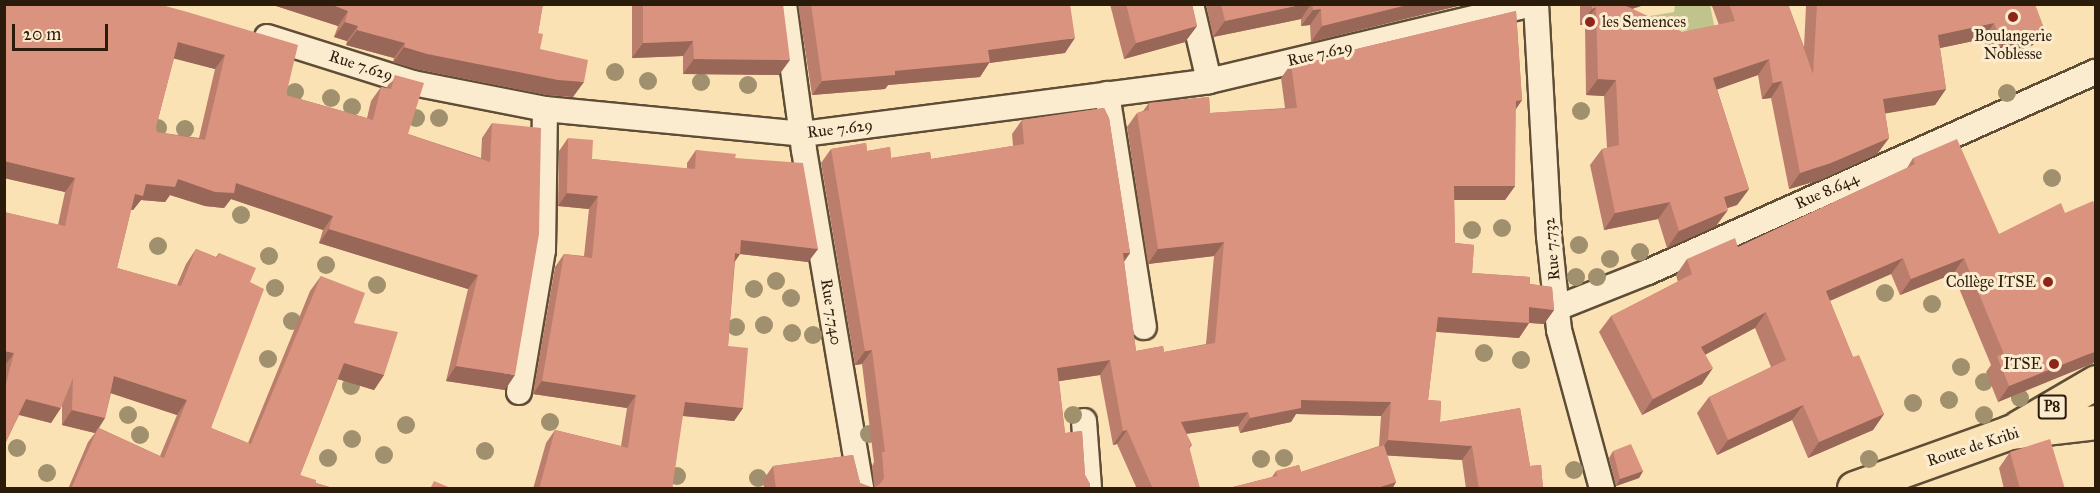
<!DOCTYPE html>
<html>
<head>
<meta charset="utf-8">
<style>
  body { margin:0 }
  #map { position:relative; width:2100px; height:493px; overflow:hidden; background:#fbe2b5; font-family:"IM FELL Great Primer",serif }
  div>[style] { position:absolute }
  .green>* { inset:0; background:#c1c38c }
  .roads { filter:drop-shadow(2px 0 #5f4d36) drop-shadow(-2px 0 #5f4d36) drop-shadow(0 2px #5f4d36) drop-shadow(0 -2px #5f4d36) }
  .street>* { height:24px; margin:-12px; padding:0 12px; transform-origin:12px; border-radius:12px; background:#fceccf }
  .primary>* { height:33px; margin:-16.5px; padding:0 16.5px; transform-origin:16.5px; border-radius:16.5px; background:#fbe2b5 }
  .trees>* { width:18px; height:18px; margin:-9px; border-radius:50%; background:#a1906d }
  .wall>* { inset:0; background:#bb7e6c }
  .shaded-wall>* { inset:0; background:#996758 }
  .building>* { inset:0; background:#da937e }
  .dots>* { width:16px; height:16px; translate:-50% -50%; box-sizing:border-box; border:3px solid #fceccf; border-radius:50% }
  span { translate:-50% -50%; white-space:nowrap; text-align:center; line-height:1.15; -webkit-text-stroke:6px #fceccf; paint-order:stroke }
  .shield-label span { padding:2px 4px; background:#fceccf; border:2px solid; border-radius:4px; -webkit-text-stroke-width:0 }
  .shield-label { font-size:15px; color:#2b1b0b; font-weight:700 }
  .poi-label { font-size:16px; color:#2b1b0b }
  .left { translate:0 -50%; text-align:left }
  .right { translate:-100% -50%; text-align:right }
  .street-label { font-size:16px; color:#2b1b0b }
  .frame { position:absolute; inset:0; border:6px solid #2b1b0b; pointer-events:none }
  .scale { position:absolute; left:12px; top:24px; width:96px; height:27px; box-sizing:border-box; border:3px solid #2b1b0b; border-top:0; padding-left:8px; font-size:18px; line-height:21px; white-space:nowrap; color:#2b1b0b; -webkit-text-stroke:4px #fceccf; paint-order:stroke }
</style>
</head>
<body>
<div id="map">
  <div class="green">
    <i style="clip-path:polygon(1675px 5px,1710px 5px,1724px 74px,1698px 31px,1640px 29px,1644px 17px,1674px 12px)"></i>
  </div>
  <div class="roads">
    <div class="street">
      <i style="left:784px;top:4px;width:147px;rotate:82.2deg"></i>
      <i style="left:804px;top:150px;width:343px;rotate:80.4deg"></i>
      <i style="left:1191px;top:4px;width:79px;rotate:76.8deg"></i>
      <i style="left:1536px;top:4px;width:232px;rotate:86.8deg"></i>
      <i style="left:1549px;top:236px;width:95px;rotate:83.9deg"></i>
      <i style="left:1559px;top:330px;width:164px;rotate:74.8deg"></i>
      <i style="left:267px;top:37px;width:153px;rotate:17.5deg"></i>
      <i style="left:413px;top:83px;width:135px;rotate:11.1deg"></i>
      <i style="left:545px;top:109px;width:259px;rotate:5.5deg"></i>
      <i style="left:803px;top:134px;width:409px;rotate:-7.4deg"></i>
      <i style="left:1209px;top:81px;width:332px;rotate:-13.4deg"></i>
      <i style="left:1107px;top:94px;width:236px;rotate:81deg"></i>
      <i style="left:1557px;top:308px;width:98px;rotate:-21.6deg"></i>
      <i style="left:1648px;top:272px;width:491px;rotate:-24.1deg"></i>
      <i style="left:519px;top:392px;width:144px;rotate:-80.4deg"></i>
      <i style="left:543px;top:250px;width:141px;rotate:-89.2deg"></i>
      <i style="left:1084px;top:421px;width:67px;rotate:85.7deg"></i>
    </div>
    <div class="primary">
      <i style="left:2019px;top:427px;width:89px;rotate:-30.3deg"></i>
      <i style="left:1854px;top:488px;width:166px;rotate:-19.7deg"></i>
      <i style="left:2010px;top:432px;width:87px;rotate:-6.6deg"></i>
    </div>
  </div>
  <div class="trees">
    <i style="left:615px;top:72px"></i>
    <i style="left:648px;top:81px"></i>
    <i style="left:701px;top:82px"></i>
    <i style="left:748px;top:85px"></i>
    <i style="left:295px;top:92px"></i>
    <i style="left:2007px;top:93px"></i>
    <i style="left:331px;top:98px"></i>
    <i style="left:352px;top:107px"></i>
    <i style="left:1581px;top:111px"></i>
    <i style="left:416px;top:118px"></i>
    <i style="left:439px;top:118px"></i>
    <i style="left:158px;top:128px"></i>
    <i style="left:185px;top:129px"></i>
    <i style="left:2052px;top:178px"></i>
    <i style="left:241px;top:215px"></i>
    <i style="left:1502px;top:228px"></i>
    <i style="left:1472px;top:230px"></i>
    <i style="left:1579px;top:245px"></i>
    <i style="left:158px;top:246px"></i>
    <i style="left:1640px;top:252px"></i>
    <i style="left:269px;top:256px"></i>
    <i style="left:1610px;top:259px"></i>
    <i style="left:326px;top:265px"></i>
    <i style="left:1576px;top:277px"></i>
    <i style="left:1597px;top:277px"></i>
    <i style="left:776px;top:281px"></i>
    <i style="left:377px;top:285px"></i>
    <i style="left:275px;top:288px"></i>
    <i style="left:754px;top:289px"></i>
    <i style="left:1885px;top:293px"></i>
    <i style="left:791px;top:298px"></i>
    <i style="left:1932px;top:304px"></i>
    <i style="left:292px;top:321px"></i>
    <i style="left:764px;top:325px"></i>
    <i style="left:736px;top:327px"></i>
    <i style="left:792px;top:333px"></i>
    <i style="left:813px;top:335px"></i>
    <i style="left:1484px;top:353px"></i>
    <i style="left:268px;top:359px"></i>
    <i style="left:1521px;top:360px"></i>
    <i style="left:1961px;top:367px"></i>
    <i style="left:1984px;top:382px"></i>
    <i style="left:351px;top:386px"></i>
    <i style="left:2020px;top:398px"></i>
    <i style="left:1949px;top:400px"></i>
    <i style="left:1913px;top:403px"></i>
    <i style="left:128px;top:415px"></i>
    <i style="left:1073px;top:415px"></i>
    <i style="left:1984px;top:415px"></i>
    <i style="left:550px;top:422px"></i>
    <i style="left:406px;top:425px"></i>
    <i style="left:869px;top:434px"></i>
    <i style="left:140px;top:435px"></i>
    <i style="left:352px;top:439px"></i>
    <i style="left:17px;top:448px"></i>
    <i style="left:485px;top:451px"></i>
    <i style="left:384px;top:455px"></i>
    <i style="left:328px;top:458px"></i>
    <i style="left:1284px;top:458px"></i>
    <i style="left:1261px;top:459px"></i>
    <i style="left:1869px;top:459px"></i>
    <i style="left:1574px;top:470px"></i>
    <i style="left:47px;top:473px"></i>
    <i style="left:677px;top:476px"></i>
    <i style="left:758px;top:478px"></i>
  </div>
  <div class="wall">
    <i style="clip-path:polygon(evenodd,4px 4px,158px 4px,286px 95px,367px 118px,371px 101px,381px 87px,386px 88px,395px 75px,408px 134px,481px 158px,482px 138px,492px 123px,505px 390px,446px 381px,468px 289px,319px 243px,323px 230px,231px 199px,224px 208px,205px 206px,170px 195px,165px 202px,141px 200px,133px 210px,131px 210px,117px 268px,177px 285px,186px 264px,196px 249px,216px 257px,219px 253px,250px 282px,211px 428px,248px 443px,310px 291px,321px 276px,354px 323px,384px 375px,374px 390px,338px 379px,300px 475px,316px 483px,336px 489px,68px 489px,88px 442px,95px 433px,62px 425px,62px 405px,51px 423px,19px 415px,4px 446px,4px 212px,58px 225px,65px 192px,4px 178px,4px 4px,174px 58px,215px 69px,199px 138px,157px 132px,156px 127px,174px 58px,4px 4px,111px 393px,177px 415px,160px 456px,99px 428px,105px 418px,111px 393px)"></i>
    <i style="clip-path:polygon(276px 4px,543px 4px,538px 33px,540px 49px,573px 97px,547px 95px,416px 69px,393px 62px,394px 58px,346px 45px,347px 41px,334px 37px,338px 26px,276px 6px)"></i>
    <i style="clip-path:polygon(632px 4px,783px 4px,779px 75px,683px 74px,683px 56px,632px 58px)"></i>
    <i style="clip-path:polygon(798px 4px,1070px 4px,1065px 53px,989px 63px,980px 77px,888px 85px,885px 89px,812px 95px)"></i>
    <i style="clip-path:polygon(1110px 4px,1192px 4px,1197px 26px,1185px 42px,1124px 59px)"></i>
    <i style="clip-path:polygon(1206px 4px,1466px 4px,1311px 42px,1310px 25px,1301px 26px,1301px 19px,1213px 37px)"></i>
    <i style="clip-path:polygon(1580px 4px,1647px 4px,1632px 9px,1682px 32px,1719px 25px,1712px 6px,1713px 4px,1788px 4px,1804px 47px,1806px 6px,1807px 4px,2035px 4px,2033px 45px,1991px 61px,1983px 39px,1940px 48px,1946px 89px,1935px 105px,1885px 113px,1889px 138px,1877px 154px,1820px 180px,1789px 189px,1771px 98px,1762px 99px,1758px 75px,1717px 89px,1749px 189px,1737px 205px,1727px 208px,1716px 226px,1667px 248px,1658px 219px,1604px 230px,1590px 165px,1602px 149px,1607px 148px,1604px 96px,1586px 95px,1585px 24px,1580px 25px)"></i>
    <i style="clip-path:polygon(1516px 11px,1522px 100px,1515px 110px,1515px 186px,1505px 200px,1454px 200px,1455px 243px,1474px 245px,1472px 273px,1530px 277px,1530px 284px,1552px 287px,1554px 310px,1544px 324px,1529px 323px,1519px 338px,1436px 332px,1428px 400px,1441px 401px,1440px 422px,1520px 408px,1530px 466px,1541px 465px,1543px 489px,1466px 489px,1462px 460px,1387px 455px,1396px 482px,1392px 489px,1225px 489px,1272px 477px,1276px 471px,1299px 465px,1301px 472px,1379px 446px,1381px 416px,1296px 414px,1291px 422px,1240px 433px,1238px 426px,1186px 434px,1192px 445px,1189px 449px,1200px 489px,1137px 489px,1117px 444px,1113px 445px,1100px 375px,1059px 381px,1065px 433px,1082px 431px,1085px 475px,1090px 484px,1090px 489px,764px 489px,763px 480px,773px 466px,853px 455px,860px 483px,873px 488px,874px 487px,872px 466px,874px 462px,862px 364px,855px 365px,821px 163px,831px 149px,866px 143px,867px 151px,890px 147px,891px 158px,930px 152px,931px 159px,1013px 146px,1012px 134px,1022px 120px,1104px 108px,1109px 118px,1130px 253px,1124px 262px,1136px 351px,1163px 346px,1164px 352px,1206px 344px,1214px 256px,1148px 264px,1127px 127px,1137px 113px,1143px 111px,1149px 103px,1209px 97px,1210px 113px,1285px 108px,1281px 78px,1291px 64px,1321px 60px,1323px 57px)"></i>
    <i style="clip-path:polygon(568px 138px,592px 159px,687px 169px,687px 163px,696px 150px,735px 158px,818px 249px,808px 262px,740px 254px,735px 261px,728px 346px,743px 408px,734px 421px,682px 416px,672px 489px,533px 489px,546px 443px,555px 430px,621px 446px,627px 408px,533px 394px,555px 267px,564px 254px,584px 256px,589px 209px,558px 206px,559px 151px)"></i>
    <i style="clip-path:polygon(1913px 158px,1999px 234px,2096px 362px,1998px 402px,1986px 372px,1991px 365px,1953px 274px,1900px 295px,1891px 274px,1830px 301px,1853px 357px,1884px 414px,1873px 430px,1808px 458px,1792px 420px,1717px 455px,1697px 413px,1709px 397px,1771px 367px,1755px 328px,1705px 354px,1702px 384px,1642px 415px,1599px 332px,1611px 316px,1678px 282px,1676px 275px,1687px 259px,1738px 247px,1907px 168px)"></i>
    <i style="clip-path:polygon(1613px 451px,1643px 471px,1639px 478px,1616px 486px,1609px 458px)"></i>
    <i style="clip-path:polygon(2010px 452px,2065px 489px,2004px 489px,1999px 468px)"></i>
  </div>
  <div class="shaded-wall">
    <i style="clip-path:polygon(277px 4px,330px 4px,348px 11px,338px 26px,276px 6px)"></i>
    <i style="clip-path:polygon(1305px 4px,1311px 4px,1301px 19px,1213px 37px,1225px 21px)"></i>
    <i style="clip-path:polygon(1411px 4px,1466px 4px,1311px 42px,1322px 26px)"></i>
    <i style="clip-path:polygon(1613px 4px,1647px 4px,1604px 18px)"></i>
    <i style="clip-path:polygon(1596px 7px,1585px 24px,1580px 25px,1592px 9px)"></i>
    <i style="clip-path:polygon(1321px 9px,1310px 25px,1301px 26px,1313px 10px)"></i>
    <i style="clip-path:polygon(345px 22px,358px 26px,347px 41px,334px 37px)"></i>
    <i style="clip-path:polygon(1994px 23px,1983px 39px,1926px 51px,1938px 35px)"></i>
    <i style="clip-path:polygon(1197px 26px,1185px 42px,1124px 59px,1136px 43px)"></i>
    <i style="clip-path:polygon(2044px 28px,2033px 45px,1991px 61px,2002px 44px)"></i>
    <i style="clip-path:polygon(357px 30px,405px 43px,394px 58px,346px 45px)"></i>
    <i style="clip-path:polygon(1075px 38px,1065px 53px,989px 63px,980px 77px,888px 85px,885px 89px,812px 95px,822px 81px,988px 50px)"></i>
    <i style="clip-path:polygon(693px 41px,683px 56px,632px 58px,643px 43px)"></i>
    <i style="clip-path:polygon(178px 42px,225px 55px,215px 69px,168px 57px)"></i>
    <i style="clip-path:polygon(404px 47px,584px 82px,573px 97px,547px 95px,416px 69px,393px 62px)"></i>
    <i style="clip-path:polygon(694px 59px,790px 60px,779px 75px,683px 74px)"></i>
    <i style="clip-path:polygon(1769px 59px,1758px 75px,1702px 95px,1713px 78px)"></i>
    <i style="clip-path:polygon(1598px 79px,1616px 80px,1604px 96px,1586px 95px)"></i>
    <i style="clip-path:polygon(1782px 81px,1771px 98px,1762px 99px,1773px 83px)"></i>
    <i style="clip-path:polygon(1946px 89px,1935px 105px,1871px 116px,1883px 99px)"></i>
    <i style="clip-path:polygon(1522px 100px,1512px 115px,1516px 101px)"></i>
    <i style="clip-path:polygon(1889px 138px,1877px 154px,1820px 180px,1789px 189px,1800px 173px)"></i>
    <i style="clip-path:polygon(4px 161px,75px 178px,65px 192px,4px 178px)"></i>
    <i style="clip-path:polygon(178px 179px,236px 183px,333px 216px,323px 230px,231px 199px,224px 208px,205px 206px,170px 195px,165px 202px,141px 200px,133px 210px,125px 208px,135px 194px,146px 184px)"></i>
    <i style="clip-path:polygon(1454px 186px,1515px 186px,1505px 200px,1444px 200px)"></i>
    <i style="clip-path:polygon(1749px 189px,1737px 205px,1712px 213px,1724px 197px)"></i>
    <i style="clip-path:polygon(567px 193px,598px 196px,589px 209px,558px 206px)"></i>
    <i style="clip-path:polygon(1670px 202px,1658px 219px,1604px 230px,1615px 213px)"></i>
    <i style="clip-path:polygon(1728px 210px,1716px 226px,1667px 248px,1679px 231px)"></i>
    <i style="clip-path:polygon(329px 229px,478px 275px,468px 289px,319px 243px)"></i>
    <i style="clip-path:polygon(741px 240px,818px 249px,808px 262px,732px 253px)"></i>
    <i style="clip-path:polygon(1224px 242px,1214px 256px,1148px 264px,1158px 249px)"></i>
    <i style="clip-path:polygon(735px 253px,740px 254px,731px 267px)"></i>
    <i style="clip-path:polygon(1123px 253px,1130px 253px,1120px 267px)"></i>
    <i style="clip-path:polygon(1903px 258px,1891px 274px,1815px 307px,1826px 291px)"></i>
    <i style="clip-path:polygon(1964px 258px,1953px 274px,1900px 295px,1911px 279px)"></i>
    <i style="clip-path:polygon(1529px 307px,1554px 310px,1544px 324px,1519px 322px)"></i>
    <i style="clip-path:polygon(1766px 312px,1755px 328px,1690px 363px,1701px 347px)"></i>
    <i style="clip-path:polygon(1438px 317px,1529px 323px,1519px 338px,1428px 331px)"></i>
    <i style="clip-path:polygon(872px 350px,862px 364px,855px 365px,865px 351px)"></i>
    <i style="clip-path:polygon(4px 351px,14px 353px,4px 367px)"></i>
    <i style="clip-path:polygon(2096px 351px,2096px 362px,1998px 402px,2009px 386px)"></i>
    <i style="clip-path:polygon(1110px 360px,1100px 375px,1047px 383px,1057px 368px)"></i>
    <i style="clip-path:polygon(344px 363px,384px 375px,374px 390px,334px 378px)"></i>
    <i style="clip-path:polygon(456px 366px,515px 375px,505px 390px,446px 381px)"></i>
    <i style="clip-path:polygon(1713px 368px,1702px 384px,1642px 415px,1653px 399px)"></i>
    <i style="clip-path:polygon(114px 376px,187px 400px,177px 415px,104px 391px)"></i>
    <i style="clip-path:polygon(542px 381px,636px 395px,627px 408px,533px 394px)"></i>
    <i style="clip-path:polygon(26px 399px,61px 408px,51px 423px,16px 414px)"></i>
    <i style="clip-path:polygon(1301px 400px,1391px 402px,1381px 416px,1296px 414px,1291px 422px,1240px 433px,1250px 418px)"></i>
    <i style="clip-path:polygon(685px 402px,743px 408px,734px 421px,675px 415px)"></i>
    <i style="clip-path:polygon(1803px 405px,1792px 420px,1717px 455px,1728px 440px)"></i>
    <i style="clip-path:polygon(72px 410px,105px 418px,95px 433px,62px 425px)"></i>
    <i style="clip-path:polygon(1248px 412px,1238px 426px,1171px 436px,1181px 422px)"></i>
    <i style="clip-path:polygon(1884px 414px,1873px 430px,1808px 458px,1819px 442px)"></i>
    <i style="clip-path:polygon(1127px 430px,1117px 444px,1113px 445px,1123px 431px)"></i>
    <i style="clip-path:polygon(1388px 440px,1472px 446px,1462px 460px,1378px 455px)"></i>
    <i style="clip-path:polygon(1643px 471px,1639px 478px,1616px 486px,1620px 479px)"></i>
    <i style="clip-path:polygon(1396px 482px,1392px 489px,1373px 489px)"></i>
  </div>
  <div class="building">
    <i style="clip-path:polygon(evenodd,4px 4px,158px 4px,184px 11px,298px 45px,286px 95px,373px 120px,381px 87px,391px 89px,395px 75px,424px 83px,408px 134px,490px 162px,492px 123px,541px 128px,539px 234px,515px 375px,456px 366px,478px 275px,329px 229px,333px 216px,236px 183px,234px 193px,215px 192px,178px 179px,175px 187px,146px 184px,143px 196px,135px 194px,117px 268px,181px 286px,196px 249px,217px 258px,219px 253px,256px 268px,250px 282px,264px 289px,211px 428px,251px 444px,321px 276px,365px 293px,354px 323px,398px 332px,384px 375px,344px 363px,300px 475px,316px 480px,316px 483px,336px 489px,71px 489px,98px 428px,164px 458px,187px 400px,114px 376px,105px 418px,72px 410px,73px 378px,61px 408px,26px 399px,4px 446px,4px 391px,14px 353px,4px 351px,4px 212px,65px 226px,75px 178px,4px 161px,4px 4px,178px 42px,225px 55px,205px 140px,157px 132px,156px 127px,178px 42px)"></i>
    <i style="clip-path:polygon(330px 4px,543px 4px,538px 33px,543px 34px,540px 49px,588px 60px,584px 82px,558px 80px,427px 54px,404px 47px,405px 43px,357px 30px,358px 26px,345px 22px,348px 11px)"></i>
    <i style="clip-path:polygon(643px 4px,783px 4px,790px 60px,694px 59px,693px 41px,643px 43px)"></i>
    <i style="clip-path:polygon(811px 4px,1070px 4px,1075px 38px,988px 50px,990px 62px,895px 71px,895px 75px,822px 81px)"></i>
    <i style="clip-path:polygon(1126px 4px,1192px 4px,1197px 26px,1136px 43px)"></i>
    <i style="clip-path:polygon(1221px 4px,1305px 4px,1225px 21px)"></i>
    <i style="clip-path:polygon(1312px 4px,1411px 4px,1322px 26px,1321px 9px,1313px 10px)"></i>
    <i style="clip-path:polygon(1592px 4px,1622px 4px,1682px 32px,1735px 21px,1729px 4px,1788px 4px,1813px 74px,1817px 4px,2035px 4px,2044px 28px,2002px 44px,1994px 23px,1938px 35px,1946px 89px,1883px 99px,1889px 138px,1831px 163px,1800px 173px,1782px 81px,1773px 83px,1769px 59px,1713px 78px,1749px 189px,1724px 197px,1728px 210px,1679px 231px,1670px 202px,1615px 213px,1602px 149px,1619px 145px,1616px 80px,1598px 79px,1596px 7px,1592px 9px)"></i>
    <i style="clip-path:polygon(1516px 11px,1522px 100px,1516px 101px,1515px 186px,1454px 186px,1455px 243px,1474px 245px,1472px 273px,1530px 277px,1530px 284px,1552px 287px,1554px 310px,1529px 307px,1529px 323px,1438px 317px,1428px 400px,1441px 401px,1440px 422px,1520px 408px,1530px 466px,1541px 465px,1543px 489px,1479px 489px,1472px 446px,1388px 440px,1391px 402px,1301px 400px,1301px 408px,1250px 418px,1248px 412px,1181px 422px,1192px 445px,1189px 446px,1200px 489px,1153px 489px,1127px 430px,1123px 431px,1110px 360px,1057px 368px,1065px 433px,1082px 431px,1085px 475px,1090px 484px,1090px 489px,776px 489px,773px 466px,853px 455px,860px 483px,873px 488px,880px 484px,884px 478px,882px 452px,885px 452px,872px 350px,865px 351px,831px 149px,866px 143px,867px 151px,890px 147px,891px 158px,930px 152px,931px 159px,1024px 144px,1022px 120px,1104px 108px,1109px 118px,1130px 253px,1123px 253px,1136px 351px,1163px 346px,1164px 352px,1215px 343px,1224px 242px,1158px 249px,1137px 113px,1149px 110px,1149px 103px,1209px 97px,1210px 113px,1297px 108px,1291px 64px,1324px 59px,1323px 57px)"></i>
    <i style="clip-path:polygon(568px 138px,593px 140px,592px 159px,695px 169px,696px 150px,736px 154px,735px 158px,803px 163px,818px 249px,741px 240px,740px 254px,735px 253px,728px 346px,748px 348px,743px 408px,685px 402px,672px 489px,539px 489px,555px 430px,628px 448px,636px 395px,542px 381px,564px 254px,592px 258px,598px 196px,567px 193px)"></i>
    <i style="clip-path:polygon(1957px 139px,1999px 234px,2061px 203px,2065px 213px,2093px 201px,2096px 206px,2096px 351px,2009px 386px,1997px 356px,2004px 354px,1964px 258px,1911px 279px,1903px 258px,1826px 291px,1853px 357px,1859px 355px,1884px 414px,1819px 442px,1803px 405px,1728px 440px,1709px 397px,1786px 360px,1766px 312px,1701px 347px,1713px 368px,1653px 399px,1611px 316px,1692px 274px,1687px 259px,1735px 238px,1738px 247px,1915px 164px,1913px 158px)"></i>
    <i style="clip-path:polygon(2050px 439px,2065px 489px,2020px 489px,2010px 452px)"></i>
    <i style="clip-path:polygon(1631px 444px,1643px 471px,1620px 479px,1613px 451px)"></i>
    <i style="clip-path:polygon(1384px 445px,1396px 482px,1374px 489px,1225px 489px,1277px 476px,1276px 471px,1299px 465px,1301px 472px)"></i>
    <i style="clip-path:polygon(434px 481px,453px 489px,430px 489px)"></i>
  </div>
  <div class="dots">
    <i style="left:2013px;top:17px;background:#8f2418"></i>
    <i style="left:1590px;top:22px;background:#8f2418"></i>
    <i style="left:2048px;top:282px;background:#8f2418"></i>
    <i style="left:2054px;top:364px;background:#8f2418"></i>
  </div>
  <div class="shield-label">
    <span style="left:2052px;top:407px">P8</span>
  </div>
  <div class="poi-label">
    <span class="left" style="left:1602px;top:22px">les Semences</span>
    <span style="left:2013px;top:45px">Boulangerie<br>Noblesse</span>
    <span class="right" style="left:2036px;top:282px">Collège ITSE</span>
    <span class="right" style="left:2042px;top:364px">ITSE</span>
  </div>
  <div class="street-label">
    <span style="left:1320px;top:54px;rotate:-13deg">Rue 7.629</span>
    <span style="left:361px;top:66px;rotate:18deg">Rue 7.629</span>
    <span style="left:840px;top:129px;rotate:-7deg">Rue 7.629</span>
    <span style="left:1827px;top:191px;rotate:-24deg">Rue 8.644</span>
    <span style="left:1552px;top:249px;rotate:-95deg">Rue 7.732</span>
    <span style="left:831px;top:312px;rotate:81deg">Rue 7.740</span>
    <span style="left:1973px;top:447px;rotate:-18deg">Route de Kribi</span>
  </div>
  <div class="frame"></div>
  <div class="scale">20 m</div>
</div>
</body>
</html>
